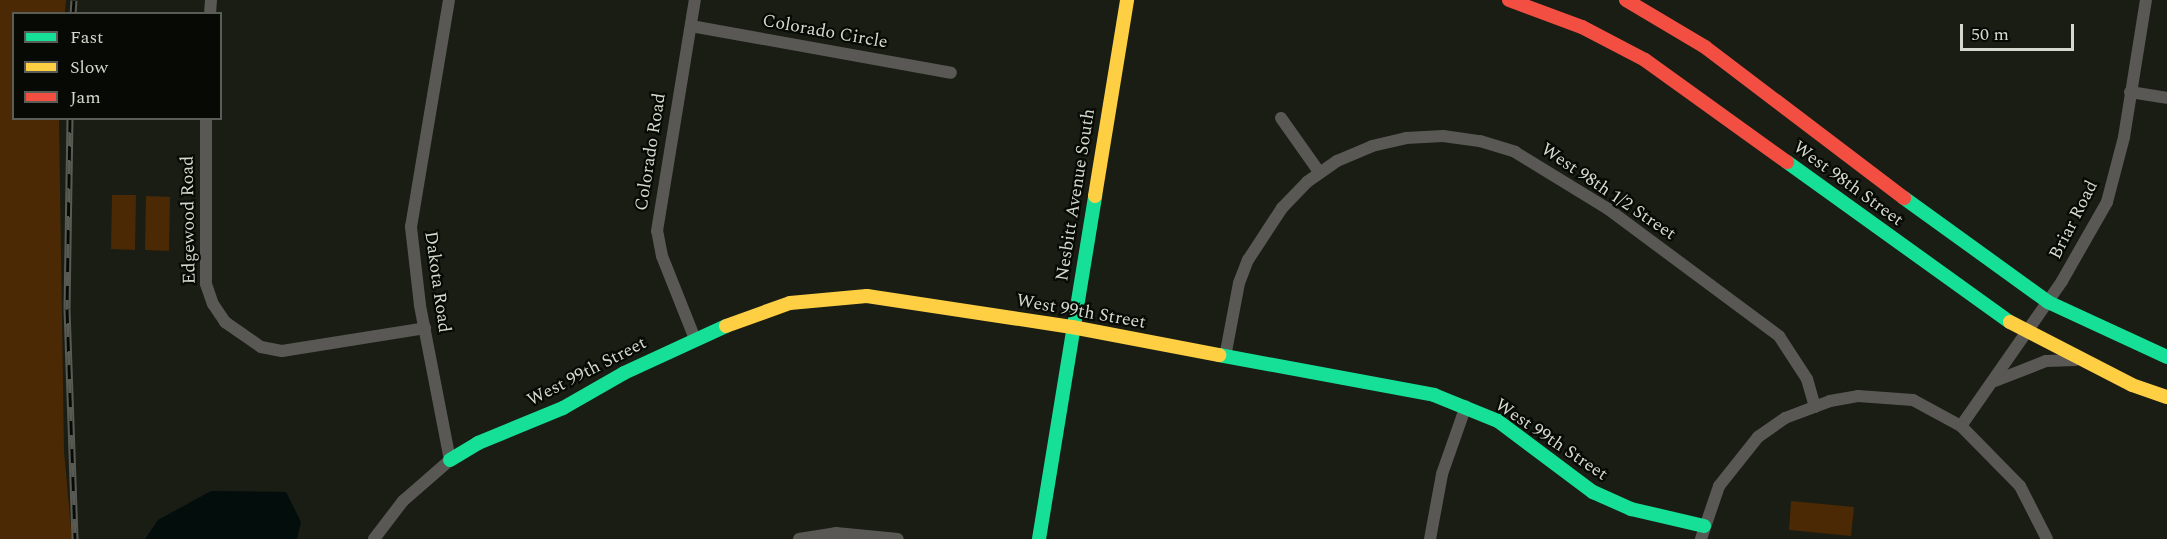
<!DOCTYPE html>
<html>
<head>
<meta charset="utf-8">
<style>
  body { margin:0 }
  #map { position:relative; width:2167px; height:539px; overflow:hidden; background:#191d14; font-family:Spectral,serif }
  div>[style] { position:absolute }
  .green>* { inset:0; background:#4a2904 }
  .water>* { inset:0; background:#020d0c }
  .street>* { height:12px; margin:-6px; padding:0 6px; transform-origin:6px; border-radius:6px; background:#595854 }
  .fast>* { height:14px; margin:-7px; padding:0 7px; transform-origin:7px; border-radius:7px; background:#16e098 }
  .slow>* { height:14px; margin:-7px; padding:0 7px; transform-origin:7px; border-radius:7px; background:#ffcf43 }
  .jam>* { height:14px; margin:-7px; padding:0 7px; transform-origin:7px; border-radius:7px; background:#f24e42 }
  .rail>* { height:7px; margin-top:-3.5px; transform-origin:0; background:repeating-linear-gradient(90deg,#070a04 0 14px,#5a5a55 0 28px); box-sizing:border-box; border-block:2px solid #5a5a55 }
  span { translate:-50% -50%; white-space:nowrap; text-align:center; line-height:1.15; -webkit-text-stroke:4.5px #070a04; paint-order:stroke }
  .street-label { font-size:18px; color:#d4d9ce }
  .legend { position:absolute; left:12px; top:12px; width:210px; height:108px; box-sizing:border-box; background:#070a04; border:2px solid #595d55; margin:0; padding:8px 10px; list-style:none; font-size:18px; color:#d4d9ce }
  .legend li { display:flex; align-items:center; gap:12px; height:30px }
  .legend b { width:30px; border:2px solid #595d55 }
  .scale { position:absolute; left:1960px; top:24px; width:114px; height:27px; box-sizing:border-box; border:3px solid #d4d9ce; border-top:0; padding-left:8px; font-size:18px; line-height:21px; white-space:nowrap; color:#d4d9ce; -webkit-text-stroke:4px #070a04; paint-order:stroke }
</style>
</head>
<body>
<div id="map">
  <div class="green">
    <i style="clip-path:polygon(0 0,66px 0,65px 13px,14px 14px,14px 118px,59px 119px,64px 451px,72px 539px,0 539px)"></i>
    <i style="clip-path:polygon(112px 195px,136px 195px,135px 250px,111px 249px)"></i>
    <i style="clip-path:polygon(146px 196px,170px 197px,169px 251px,145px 250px)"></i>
    <i style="clip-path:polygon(1791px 501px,1854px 507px,1851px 536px,1789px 530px)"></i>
  </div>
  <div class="water">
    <i style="clip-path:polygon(211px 491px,286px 492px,301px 522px,297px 539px,145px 539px,158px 520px)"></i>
  </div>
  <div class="street">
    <i style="left:210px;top:14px;width:14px;rotate:-86deg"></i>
    <i style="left:691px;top:26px;width:264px;rotate:10.2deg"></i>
    <i style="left:2130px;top:92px;width:37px;rotate:9deg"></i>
    <i style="left:206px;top:118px;width:166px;rotate:90deg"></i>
    <i style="left:206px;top:284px;width:21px;rotate:71deg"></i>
    <i style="left:213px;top:304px;width:22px;rotate:56deg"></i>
    <i style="left:225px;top:322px;width:44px;rotate:34.8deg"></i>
    <i style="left:261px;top:347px;width:21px;rotate:11deg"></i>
    <i style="left:282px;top:351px;width:145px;rotate:-9.1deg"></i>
    <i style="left:1281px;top:118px;width:67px;rotate:54.7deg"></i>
    <i style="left:695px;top:339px;width:89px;rotate:-111.7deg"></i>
    <i style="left:662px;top:256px;width:25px;rotate:-101deg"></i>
    <i style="left:657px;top:231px;width:234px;rotate:-80.7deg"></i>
    <i style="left:1225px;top:357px;width:75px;rotate:-79.3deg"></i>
    <i style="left:1239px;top:283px;width:25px;rotate:-69deg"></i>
    <i style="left:1248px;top:260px;width:62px;rotate:-56.8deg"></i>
    <i style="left:1282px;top:208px;width:36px;rotate:-46deg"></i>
    <i style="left:1307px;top:182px;width:37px;rotate:-35deg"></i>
    <i style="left:1337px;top:161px;width:38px;rotate:-23deg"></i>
    <i style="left:1372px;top:146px;width:35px;rotate:-13deg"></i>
    <i style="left:1406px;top:138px;width:37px;rotate:-3deg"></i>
    <i style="left:1443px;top:136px;width:37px;rotate:8deg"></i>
    <i style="left:1480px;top:141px;width:37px;rotate:17deg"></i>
    <i style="left:1515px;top:152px;width:109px;rotate:31.5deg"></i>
    <i style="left:1608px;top:209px;width:213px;rotate:36.6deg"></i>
    <i style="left:1779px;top:336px;width:51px;rotate:56.9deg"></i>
    <i style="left:1807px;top:379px;width:29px;rotate:74deg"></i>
    <i style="left:1995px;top:381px;width:55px;rotate:-21.4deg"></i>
    <i style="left:2046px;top:361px;width:29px;rotate:-2deg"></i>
    <i style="left:1961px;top:426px;width:177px;rotate:-55.1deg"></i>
    <i style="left:2062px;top:281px;width:91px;rotate:-60.3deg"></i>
    <i style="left:2107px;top:202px;width:67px;rotate:-75.3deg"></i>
    <i style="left:2124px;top:137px;width:139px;rotate:-80.9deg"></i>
    <i style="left:374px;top:539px;width:48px;rotate:-52.7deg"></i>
    <i style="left:403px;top:501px;width:62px;rotate:-41.1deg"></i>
    <i style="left:450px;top:460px;width:158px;rotate:-101deg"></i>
    <i style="left:420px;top:305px;width:79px;rotate:-96.6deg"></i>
    <i style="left:411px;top:227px;width:230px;rotate:-80.5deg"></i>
    <i style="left:799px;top:539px;width:37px;rotate:-9deg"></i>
    <i style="left:836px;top:533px;width:62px;rotate:5.5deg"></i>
    <i style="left:1430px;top:539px;width:66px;rotate:-79.5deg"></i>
    <i style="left:1442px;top:474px;width:72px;rotate:-70.6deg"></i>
    <i style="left:1701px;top:539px;width:56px;rotate:-71.2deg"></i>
    <i style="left:1719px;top:486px;width:63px;rotate:-51.5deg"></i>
    <i style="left:1758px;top:437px;width:33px;rotate:-35deg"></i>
    <i style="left:1785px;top:418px;width:48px;rotate:-20.7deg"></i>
    <i style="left:1830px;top:401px;width:28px;rotate:-10deg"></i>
    <i style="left:1858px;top:396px;width:55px;rotate:4.2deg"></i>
    <i style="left:1913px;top:400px;width:55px;rotate:28.4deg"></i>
    <i style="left:1961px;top:426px;width:84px;rotate:45.5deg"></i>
    <i style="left:2020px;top:486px;width:59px;rotate:63deg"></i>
  </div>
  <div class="fast">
    <i style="left:1787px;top:162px;width:274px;rotate:35.7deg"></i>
    <i style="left:1904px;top:198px;width:178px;rotate:35.8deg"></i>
    <i style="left:2048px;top:302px;width:131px;rotate:24.8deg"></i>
    <i style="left:1219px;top:355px;width:219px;rotate:10.5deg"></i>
    <i style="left:1434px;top:395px;width:69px;rotate:22.1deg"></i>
    <i style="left:1498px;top:421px;width:119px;rotate:36.8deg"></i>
    <i style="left:1593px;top:492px;width:42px;rotate:24.1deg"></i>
    <i style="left:1631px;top:509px;width:75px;rotate:13.1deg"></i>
    <i style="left:450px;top:460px;width:33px;rotate:-31deg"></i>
    <i style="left:478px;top:443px;width:92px;rotate:-22.4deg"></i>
    <i style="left:563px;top:408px;width:70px;rotate:-29.8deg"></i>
    <i style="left:624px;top:373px;width:112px;rotate:-24.7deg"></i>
    <i style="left:1039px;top:539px;width:348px;rotate:-80.7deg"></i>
  </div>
  <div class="slow">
    <i style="left:1095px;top:196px;width:199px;rotate:-80.7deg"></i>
    <i style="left:2010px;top:322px;width:137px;rotate:27.3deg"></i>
    <i style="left:2132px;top:385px;width:37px;rotate:19deg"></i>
    <i style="left:726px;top:326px;width:68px;rotate:-19.8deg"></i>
    <i style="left:790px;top:303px;width:77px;rotate:-5.2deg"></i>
    <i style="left:867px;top:296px;width:207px;rotate:8.6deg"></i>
    <i style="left:1072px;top:327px;width:150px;rotate:10.8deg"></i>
  </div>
  <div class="jam">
    <i style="left:1509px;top:0;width:78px;rotate:20.3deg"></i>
    <i style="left:1582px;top:27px;width:71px;rotate:27.6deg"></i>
    <i style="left:1645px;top:60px;width:175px;rotate:35.7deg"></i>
    <i style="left:1626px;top:0;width:92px;rotate:30.7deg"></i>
    <i style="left:1705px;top:47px;width:250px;rotate:37.2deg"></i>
  </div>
  <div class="rail">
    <i style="left:73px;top:14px;width:14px;rotate:-86deg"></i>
    <i style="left:70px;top:118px;width:191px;rotate:90.9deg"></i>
    <i style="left:67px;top:309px;width:230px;rotate:88deg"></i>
  </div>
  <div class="street-label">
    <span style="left:825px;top:32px;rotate:10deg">Colorado Circle</span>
    <span style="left:651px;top:152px;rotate:-81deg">Colorado Road</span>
    <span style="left:1848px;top:184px;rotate:36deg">West 98th Street</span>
    <span style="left:1608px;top:192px;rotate:34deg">West 98th 1/2 Street</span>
    <span style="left:1076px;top:195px;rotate:-81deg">Nesbitt Avenue South</span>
    <span style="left:189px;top:220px;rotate:-91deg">Edgewood Road</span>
    <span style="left:2074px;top:220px;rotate:-63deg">Briar Road</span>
    <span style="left:437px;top:282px;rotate:82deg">Dakota Road</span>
    <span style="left:1081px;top:312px;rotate:10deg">West 99th Street</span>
    <span style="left:587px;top:372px;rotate:-27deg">West 99th Street</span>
    <span style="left:1551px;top:440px;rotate:34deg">West 99th Street</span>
  </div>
  <ul class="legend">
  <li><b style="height:8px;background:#16e098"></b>Fast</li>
  <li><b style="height:8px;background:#ffcf43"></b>Slow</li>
  <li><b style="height:8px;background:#f24e42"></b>Jam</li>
  </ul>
  <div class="scale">50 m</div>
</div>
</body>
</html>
